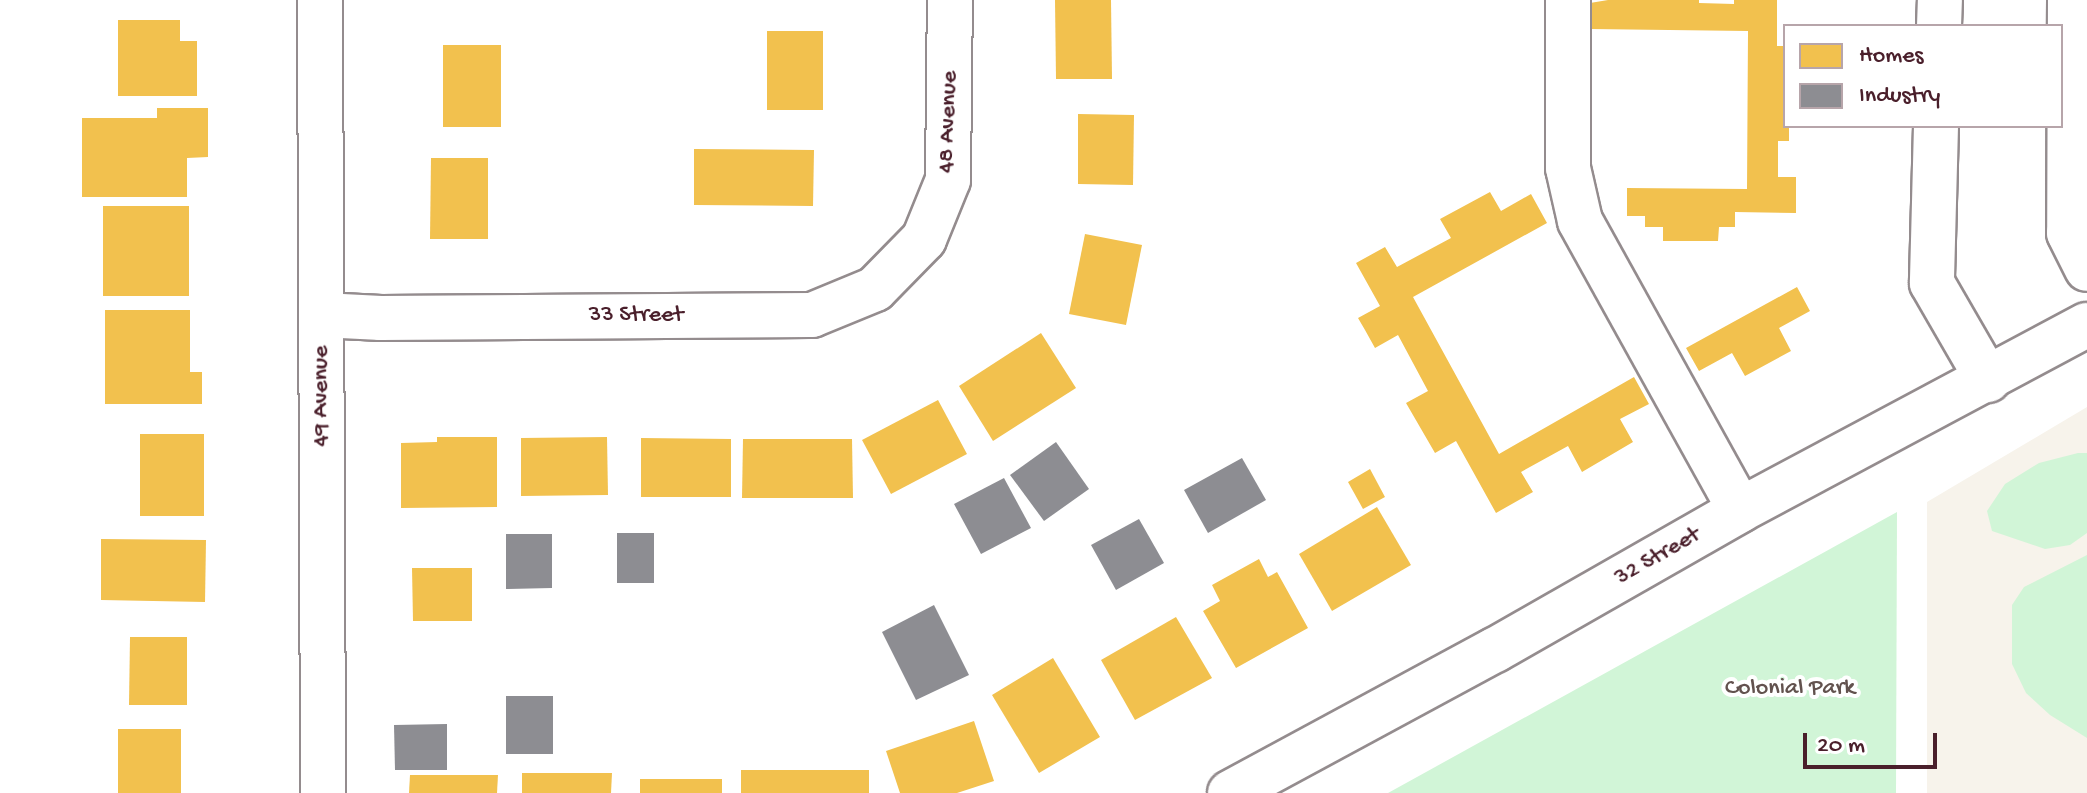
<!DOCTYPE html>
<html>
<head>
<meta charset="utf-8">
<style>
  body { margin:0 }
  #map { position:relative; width:2087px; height:793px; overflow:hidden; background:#fff; font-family:"Gochi Hand",sans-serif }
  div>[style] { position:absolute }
  .built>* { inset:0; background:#f7f3eb }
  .green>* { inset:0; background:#d1f5d7 }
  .homes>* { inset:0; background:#f2c14e }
  .industry>* { inset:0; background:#8d8d92 }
  .roads { filter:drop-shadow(2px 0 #948c8e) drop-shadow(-2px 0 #948c8e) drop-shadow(0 2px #948c8e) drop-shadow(0 -2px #948c8e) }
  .minor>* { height:44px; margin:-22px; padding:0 22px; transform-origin:22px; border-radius:22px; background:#fff }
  span { translate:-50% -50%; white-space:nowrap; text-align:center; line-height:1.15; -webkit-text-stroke:8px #fff; paint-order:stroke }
  .street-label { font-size:24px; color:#4a1f2b }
  .park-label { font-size:24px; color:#62524e }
  .legend { position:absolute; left:1783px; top:24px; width:280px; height:104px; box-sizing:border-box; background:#fff; border:2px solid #b7a5aa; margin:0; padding:10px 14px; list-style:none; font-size:24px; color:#4a1f2b }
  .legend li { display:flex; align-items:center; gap:16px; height:40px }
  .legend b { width:40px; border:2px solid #b7a5aa }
  .scale { position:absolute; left:1803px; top:733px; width:134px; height:36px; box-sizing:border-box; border:4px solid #4a1f2b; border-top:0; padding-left:10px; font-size:24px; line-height:28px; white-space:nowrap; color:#4a1f2b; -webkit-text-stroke:6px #fff; paint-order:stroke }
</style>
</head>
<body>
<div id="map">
  <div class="built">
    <i style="clip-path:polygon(2087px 407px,2087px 793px,1927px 793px,1927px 502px)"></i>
  </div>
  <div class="green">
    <i style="clip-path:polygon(2078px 453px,2087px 453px,2087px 533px,2070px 545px,2045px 549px,1992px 531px,1987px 511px,2005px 484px,2039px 463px)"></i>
    <i style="clip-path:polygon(1897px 512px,1896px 793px,1388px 793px)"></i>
    <i style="clip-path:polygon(2087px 555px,2087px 738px,2050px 715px,2026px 693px,2012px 664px,2012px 605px,2024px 587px)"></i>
  </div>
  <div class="homes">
    <i style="clip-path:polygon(1055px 0,1111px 0,1112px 79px,1056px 79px)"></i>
    <i style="clip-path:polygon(1608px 0,1699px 0,1699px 3px,1734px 4px,1734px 0,1777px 0,1777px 46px,1785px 46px,1785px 126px,1789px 126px,1789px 141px,1778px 141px,1778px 177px,1796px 177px,1796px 213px,1735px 212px,1735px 227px,1719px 227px,1718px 241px,1663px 241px,1663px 227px,1645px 227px,1645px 216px,1627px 216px,1627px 188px,1747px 189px,1748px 31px,1590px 29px,1590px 3px)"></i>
    <i style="clip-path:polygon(118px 20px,180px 20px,180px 41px,197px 41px,197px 96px,118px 96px)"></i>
    <i style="clip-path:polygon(767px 31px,823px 31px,823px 110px,767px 110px)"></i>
    <i style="clip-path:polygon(443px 45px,501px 45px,501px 127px,443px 127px)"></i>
    <i style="clip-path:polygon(157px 108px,208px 108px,208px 157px,187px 158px,187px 197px,82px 197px,82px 118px,157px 118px)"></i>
    <i style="clip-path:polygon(1078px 114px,1134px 115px,1133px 185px,1078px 184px)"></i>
    <i style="clip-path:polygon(694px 149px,814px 150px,813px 206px,694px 205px)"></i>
    <i style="clip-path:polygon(431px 158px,488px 158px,488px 239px,430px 239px)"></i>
    <i style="clip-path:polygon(1490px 192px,1501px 211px,1531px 194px,1547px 223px,1413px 297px,1499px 454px,1634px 377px,1649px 404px,1620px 419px,1633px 442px,1582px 472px,1568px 446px,1521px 472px,1533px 492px,1496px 513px,1456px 441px,1435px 453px,1406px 403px,1428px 391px,1398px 335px,1375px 348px,1365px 330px,1358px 318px,1380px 306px,1356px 263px,1385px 247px,1397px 267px,1451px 238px,1440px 219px)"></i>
    <i style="clip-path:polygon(103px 206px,189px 206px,189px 296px,103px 296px)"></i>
    <i style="clip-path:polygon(1085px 234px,1142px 245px,1126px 325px,1069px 314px)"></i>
    <i style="clip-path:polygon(1797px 287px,1810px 311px,1779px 328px,1791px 351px,1745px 376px,1732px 353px,1699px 371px,1686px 348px)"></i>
    <i style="clip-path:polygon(105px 310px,190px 310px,190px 372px,202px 372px,202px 404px,105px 404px)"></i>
    <i style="clip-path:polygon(1041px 333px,1076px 388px,993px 441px,959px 386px)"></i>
    <i style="clip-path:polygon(938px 400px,967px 454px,891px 494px,862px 440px)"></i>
    <i style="clip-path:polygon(140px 434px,204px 434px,204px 516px,140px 516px)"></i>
    <i style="clip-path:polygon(437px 437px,497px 437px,497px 507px,401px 508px,401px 443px,437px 442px)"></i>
    <i style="clip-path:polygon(607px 437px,608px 495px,521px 496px,521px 438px)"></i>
    <i style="clip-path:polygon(641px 438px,731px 439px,731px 497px,641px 497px)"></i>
    <i style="clip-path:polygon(743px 439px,852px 439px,853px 498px,742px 498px)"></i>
    <i style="clip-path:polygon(1370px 469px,1385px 497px,1363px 509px,1348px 482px)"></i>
    <i style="clip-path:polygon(1377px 507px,1411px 565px,1332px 611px,1299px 554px)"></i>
    <i style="clip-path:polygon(101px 539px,206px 540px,205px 602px,101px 600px)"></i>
    <i style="clip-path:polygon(1259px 559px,1268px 577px,1277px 572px,1308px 628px,1236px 668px,1203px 611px,1220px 601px,1212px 585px)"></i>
    <i style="clip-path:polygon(412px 568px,472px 568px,472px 621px,413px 621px)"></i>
    <i style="clip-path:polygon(1176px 617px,1212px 678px,1135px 720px,1101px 660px)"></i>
    <i style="clip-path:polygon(130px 637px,187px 637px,187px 705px,129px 705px)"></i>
    <i style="clip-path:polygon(1053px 658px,1100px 737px,1039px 773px,992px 695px)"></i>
    <i style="clip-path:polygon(974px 721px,994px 781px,957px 793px,900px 793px,886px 751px)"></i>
    <i style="clip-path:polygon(118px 729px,181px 729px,181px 793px,118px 793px)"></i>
    <i style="clip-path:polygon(741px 770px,869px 770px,869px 793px,741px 793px)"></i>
    <i style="clip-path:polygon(522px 773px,612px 773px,611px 793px,522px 793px)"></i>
    <i style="clip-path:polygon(410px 775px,498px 775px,497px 793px,409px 793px)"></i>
    <i style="clip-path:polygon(640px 779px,722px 779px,722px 793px,640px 793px)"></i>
  </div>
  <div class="industry">
    <i style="clip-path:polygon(1056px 442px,1089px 489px,1044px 521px,1010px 475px)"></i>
    <i style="clip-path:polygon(1242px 458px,1266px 500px,1208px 533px,1184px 490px)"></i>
    <i style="clip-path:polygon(1004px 478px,1031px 528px,981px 554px,954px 504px)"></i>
    <i style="clip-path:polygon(1139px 519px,1164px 563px,1116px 590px,1091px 545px)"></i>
    <i style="clip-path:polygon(617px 533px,654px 533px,654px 583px,617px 583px)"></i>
    <i style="clip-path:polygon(506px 534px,552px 534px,552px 588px,506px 589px)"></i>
    <i style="clip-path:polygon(934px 605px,969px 675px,916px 700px,882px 632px)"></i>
    <i style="clip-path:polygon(506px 696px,553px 696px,553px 754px,506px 754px)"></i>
    <i style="clip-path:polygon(447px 724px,447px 770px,395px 770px,394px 725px)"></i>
  </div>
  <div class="roads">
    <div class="minor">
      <i style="left:320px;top:0;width:793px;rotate:89.78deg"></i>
      <i style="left:1568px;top:0;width:168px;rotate:90deg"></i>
      <i style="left:1568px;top:168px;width:54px;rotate:77.2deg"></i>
      <i style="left:1580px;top:221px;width:330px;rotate:61deg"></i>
      <i style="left:2070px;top:0;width:233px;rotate:90.2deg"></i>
      <i style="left:2069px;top:233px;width:40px;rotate:63.4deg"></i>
      <i style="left:1939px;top:26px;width:26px;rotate:-88deg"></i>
      <i style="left:1936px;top:126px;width:157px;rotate:91.5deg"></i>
      <i style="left:1932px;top:283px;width:112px;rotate:60deg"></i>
      <i style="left:322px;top:315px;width:59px;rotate:2.9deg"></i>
      <i style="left:381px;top:318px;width:431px;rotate:-0.4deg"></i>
      <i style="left:812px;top:315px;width:68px;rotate:-22.4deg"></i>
      <i style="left:875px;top:289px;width:70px;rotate:-45.6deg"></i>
      <i style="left:924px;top:239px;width:64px;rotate:-67.9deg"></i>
      <i style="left:948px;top:180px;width:180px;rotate:-89.4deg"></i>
      <i style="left:1230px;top:793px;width:301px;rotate:-28.4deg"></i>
      <i style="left:1495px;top:650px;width:282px;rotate:-29.7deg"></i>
      <i style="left:1740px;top:510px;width:393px;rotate:-28.1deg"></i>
    </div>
  </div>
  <div class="street-label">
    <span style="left:949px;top:122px;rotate:-88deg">48 Avenue</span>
    <span style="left:636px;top:316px">33 Street</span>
    <span style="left:322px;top:396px;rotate:-90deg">49 Avenue</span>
    <span style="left:1658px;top:557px;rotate:-30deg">32 Street</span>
  </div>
  <div class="park-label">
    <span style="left:1790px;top:689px">Colonial Park</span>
  </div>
  <ul class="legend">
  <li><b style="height:22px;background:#f2c14e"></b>Homes</li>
  <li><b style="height:22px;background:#8d8d92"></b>Industry</li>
  </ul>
  <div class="scale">20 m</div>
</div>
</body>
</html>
